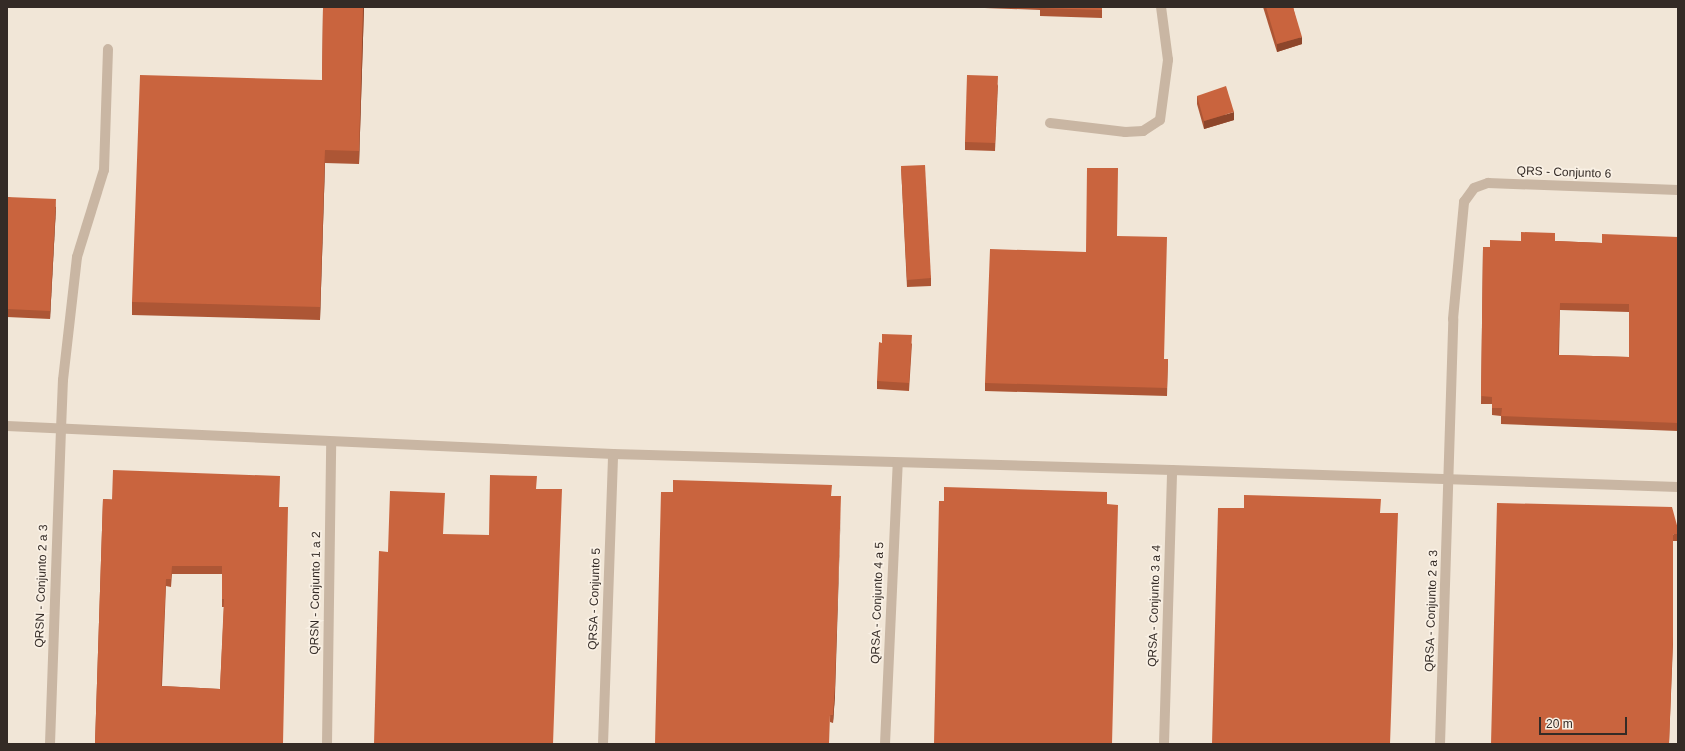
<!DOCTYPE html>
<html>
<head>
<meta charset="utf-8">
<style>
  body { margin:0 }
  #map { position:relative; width:1685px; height:751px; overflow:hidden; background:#f1e6d7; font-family:Arial,sans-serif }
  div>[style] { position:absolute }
  .lane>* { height:10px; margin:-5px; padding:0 5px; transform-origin:5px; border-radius:5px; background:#c9b6a3 }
  .street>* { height:10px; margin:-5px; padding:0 5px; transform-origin:5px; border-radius:5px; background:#c9b6a3 }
  .wall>* { inset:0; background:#ad5635 }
  .shaded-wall>* { inset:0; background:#8d462b }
  .building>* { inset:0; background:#c9643e }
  span { translate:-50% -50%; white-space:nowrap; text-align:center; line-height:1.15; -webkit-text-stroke:3.5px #f9f0e4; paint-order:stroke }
  .street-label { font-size:12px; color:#342b26 }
  .frame { position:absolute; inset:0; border:8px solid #342b26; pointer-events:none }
  .scale { position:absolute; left:1539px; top:717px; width:88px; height:18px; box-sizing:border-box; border:2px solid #342b26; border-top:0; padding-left:5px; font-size:12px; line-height:14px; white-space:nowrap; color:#342b26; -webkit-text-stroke:3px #f9f0e4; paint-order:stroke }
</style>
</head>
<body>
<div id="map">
  <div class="lane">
    <i style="left:61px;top:429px;width:49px;rotate:-87.7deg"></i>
    <i style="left:63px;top:380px;width:124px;rotate:-83.5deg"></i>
    <i style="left:77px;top:257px;width:91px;rotate:-72.8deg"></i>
    <i style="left:104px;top:170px;width:121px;rotate:-88.1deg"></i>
  </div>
  <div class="street">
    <i style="left:1050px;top:123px;width:76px;rotate:6.8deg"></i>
    <i style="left:1125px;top:132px;width:18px;rotate:-3deg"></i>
    <i style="left:1143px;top:131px;width:20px;rotate:-33deg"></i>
    <i style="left:1160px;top:120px;width:61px;rotate:-82.4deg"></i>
    <i style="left:1168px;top:60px;width:53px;rotate:-97.5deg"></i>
    <i style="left:7px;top:426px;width:607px;rotate:2.65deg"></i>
    <i style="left:613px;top:454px;width:559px;rotate:1.64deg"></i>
    <i style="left:1172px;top:470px;width:506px;rotate:1.92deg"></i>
    <i style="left:50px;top:744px;width:315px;rotate:-88deg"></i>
    <i style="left:327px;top:744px;width:302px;rotate:-89.2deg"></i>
    <i style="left:603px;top:744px;width:290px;rotate:-88deg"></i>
    <i style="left:885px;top:744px;width:281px;rotate:-87.4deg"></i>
    <i style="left:1164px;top:744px;width:274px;rotate:-88.3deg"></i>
    <i style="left:1440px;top:744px;width:425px;rotate:-88.2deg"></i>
    <i style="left:1453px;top:319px;width:118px;rotate:-84.6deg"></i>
    <i style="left:1464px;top:202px;width:17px;rotate:-54deg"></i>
    <i style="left:1474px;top:188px;width:15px;rotate:-20deg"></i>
    <i style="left:1488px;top:183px;width:190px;rotate:2.1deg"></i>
  </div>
  <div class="wall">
    <i style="clip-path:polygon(323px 7px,364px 7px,359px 164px,325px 163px,320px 320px,132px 315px,132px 302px,322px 80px)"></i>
    <i style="clip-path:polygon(958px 7px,1102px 7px,1102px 18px,1040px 16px,1040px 10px)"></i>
    <i style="clip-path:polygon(1263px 7px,1293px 7px,1302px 44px,1277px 52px)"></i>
    <i style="clip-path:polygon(998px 84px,995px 151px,965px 150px,965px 142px)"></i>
    <i style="clip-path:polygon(1197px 96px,1234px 120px,1204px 129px,1197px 104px)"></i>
    <i style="clip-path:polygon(901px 166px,931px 278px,931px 286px,907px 287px)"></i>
    <i style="clip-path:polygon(7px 197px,56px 207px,50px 319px,7px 317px)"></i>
    <i style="clip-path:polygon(1117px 236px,1164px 359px,1168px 359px,1167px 396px,985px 391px,985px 383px,1086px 252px)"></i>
    <i style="clip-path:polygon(evenodd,1678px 237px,1678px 431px,1501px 424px,1501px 416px,1492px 415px,1492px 404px,1481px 404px,1483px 247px,1490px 247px,1555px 241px,1602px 243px,1678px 237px,1560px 310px,1629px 312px,1629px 357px,1559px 355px,1560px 310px)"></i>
    <i style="clip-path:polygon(912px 343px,909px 391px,877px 389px,877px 381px)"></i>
    <i style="clip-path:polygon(832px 496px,835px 695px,833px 723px,830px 722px)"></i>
    <i style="clip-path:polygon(evenodd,103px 499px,279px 507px,283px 744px,95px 744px,103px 499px,172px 574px,222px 574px,222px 607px,224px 607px,220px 689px,162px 686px,166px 586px,171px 587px,172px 574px)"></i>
    <i style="clip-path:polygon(1678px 529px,1678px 541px,1673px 541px,1673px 644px,1669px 744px,1491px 744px)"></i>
  </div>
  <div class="shaded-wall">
    <i style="clip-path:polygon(363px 7px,364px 7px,359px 164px,359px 151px)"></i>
    <i style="clip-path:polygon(1302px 37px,1302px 44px,1277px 52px,1277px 44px)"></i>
    <i style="clip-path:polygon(1234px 112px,1234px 120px,1204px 129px,1204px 121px)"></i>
    <i style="clip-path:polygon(325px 150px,325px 163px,320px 320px,320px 307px)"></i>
    <i style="clip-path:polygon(56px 199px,56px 207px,50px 319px,50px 311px)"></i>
    <i style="clip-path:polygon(841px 504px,835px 695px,833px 723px,833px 715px)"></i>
  </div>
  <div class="building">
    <i style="clip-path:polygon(323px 7px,363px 7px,359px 151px,325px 150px,320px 307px,132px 302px,140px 75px,322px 80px)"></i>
    <i style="clip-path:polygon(1040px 7px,1102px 7px,1102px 10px,1040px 8px)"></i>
    <i style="clip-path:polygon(1266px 7px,1293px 7px,1302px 37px,1277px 44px)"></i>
    <i style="clip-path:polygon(967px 75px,998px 76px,995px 143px,965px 142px)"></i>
    <i style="clip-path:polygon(1226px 86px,1234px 112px,1204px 121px,1197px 96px)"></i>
    <i style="clip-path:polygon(925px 165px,931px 278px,907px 280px,901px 166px)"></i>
    <i style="clip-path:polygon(1087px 168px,1118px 168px,1117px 236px,1167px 237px,1164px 359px,1168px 359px,1167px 388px,985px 383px,990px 249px,1086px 252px)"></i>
    <i style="clip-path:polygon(7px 197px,56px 199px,50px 311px,7px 309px)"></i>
    <i style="clip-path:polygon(evenodd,1521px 232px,1555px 233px,1555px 241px,1602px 243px,1602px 234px,1678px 237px,1678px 423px,1501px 416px,1502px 408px,1492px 408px,1492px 397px,1481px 396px,1483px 247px,1490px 247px,1490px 240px,1521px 241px,1521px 232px,1560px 303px,1629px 304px,1629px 357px,1558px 355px,1560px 303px)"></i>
    <i style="clip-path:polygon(882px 334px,912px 335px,909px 383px,877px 381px,879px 342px,882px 343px)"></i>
    <i style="clip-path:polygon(evenodd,113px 470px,280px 476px,279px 507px,288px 507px,283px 744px,95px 744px,103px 499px,112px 500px,113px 470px,172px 566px,222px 566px,222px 599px,224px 599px,220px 689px,161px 686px,166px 579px,171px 579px,172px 566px)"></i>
    <i style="clip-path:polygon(490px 475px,537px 476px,536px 489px,562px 489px,553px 744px,374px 744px,379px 551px,388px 552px,390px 491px,445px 493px,443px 534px,489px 535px)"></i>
    <i style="clip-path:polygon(673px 480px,832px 485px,831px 496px,841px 496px,835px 687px,833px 715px,830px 715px,829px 744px,655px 744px,661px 492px,673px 492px)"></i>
    <i style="clip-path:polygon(944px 487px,1107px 492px,1107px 504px,1118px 505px,1112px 744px,934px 744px,939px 501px,944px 501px)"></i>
    <i style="clip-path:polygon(1244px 495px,1381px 499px,1380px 513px,1398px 513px,1390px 744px,1212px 744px,1218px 508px,1244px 508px)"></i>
    <i style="clip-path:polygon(1497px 503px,1672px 507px,1678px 529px,1678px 534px,1673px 534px,1673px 636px,1669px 744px,1491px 744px)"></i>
  </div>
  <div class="street-label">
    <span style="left:1564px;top:173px;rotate:2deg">QRS - Conjunto 6</span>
    <span style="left:42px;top:586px;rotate:-88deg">QRSN - Conjunto 2 a 3</span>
    <span style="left:316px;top:593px;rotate:-89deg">QRSN - Conjunto 1 a 2</span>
    <span style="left:595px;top:599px;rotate:-88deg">QRSA - Conjunto 5</span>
    <span style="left:878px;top:603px;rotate:-88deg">QRSA - Conjunto 4 a 5</span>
    <span style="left:1155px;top:606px;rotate:-88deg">QRSA - Conjunto 3 a 4</span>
    <span style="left:1432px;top:611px;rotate:-88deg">QRSA - Conjunto 2 a 3</span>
  </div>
  <div class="frame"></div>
  <div class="scale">20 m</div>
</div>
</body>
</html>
